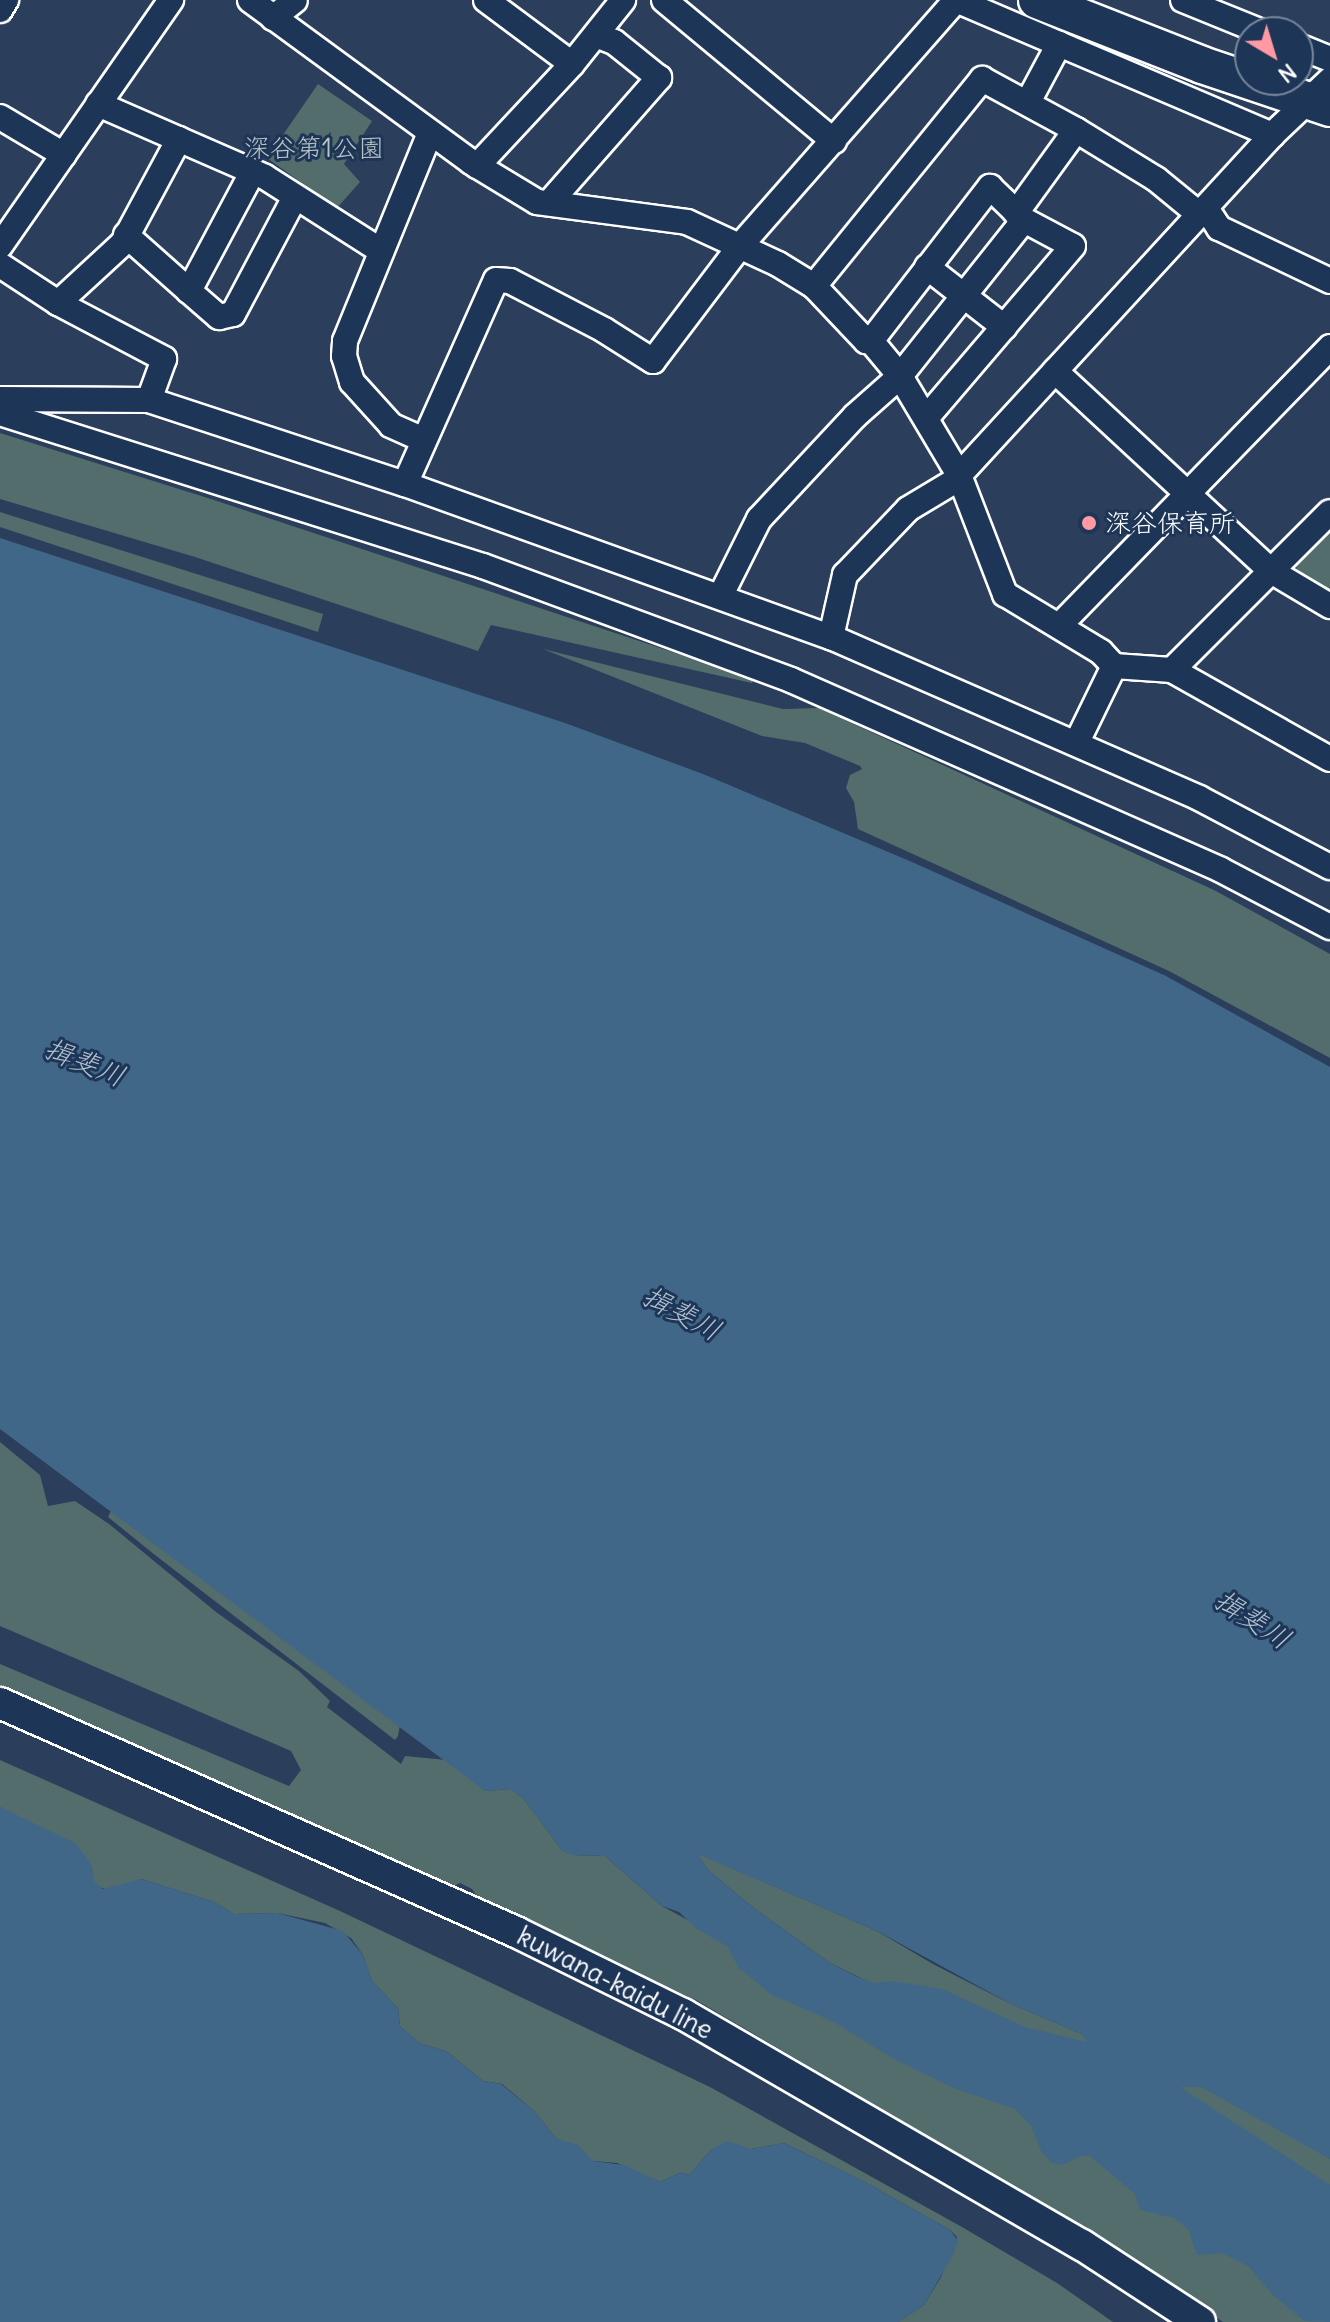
<!DOCTYPE html>
<html>
<head>
<meta charset="utf-8">
<style>
  body { margin:0 }
  #map { position:relative; width:1330px; height:2322px; overflow:hidden; background:#2b3e5c; font-family:Delius,"Klee One",sans-serif }
  div>[style] { position:absolute }
  .green>* { inset:0; background:#526d6b }
  .water>* { inset:0; background:#406788 }
  .roads { filter:drop-shadow(2px 0 #fff) drop-shadow(-2px 0 #fff) drop-shadow(0 2px #fff) drop-shadow(0 -2px #fff) }
  .minor>* { height:24px; margin:-12px; padding:0 12px; transform-origin:12px; border-radius:12px; background:#1d3557 }
  .major>* { height:30px; margin:-15px; padding:0 15px; transform-origin:15px; border-radius:15px; background:#1d3557 }
  .highway>* { height:36px; margin:-18px; padding:0 18px; transform-origin:18px; border-radius:18px; background:#1d3557 }
  .dots>* { width:22px; height:22px; translate:-50% -50%; box-sizing:border-box; border:4px solid #1d3557; border-radius:50% }
  span { translate:-50% -50%; white-space:nowrap; text-align:center; line-height:1.15; -webkit-text-stroke:6px #1d3557; paint-order:stroke }
  .park-label { font-size:26px; color:#bac5c4 }
  .poi-label { font-size:26px; color:#fff }
  .left { translate:0 -50%; text-align:left }
  .street-label { font-size:26px; color:#fff }
  .water-label { font-size:28px; color:#b3c2cf; font-style:italic }
  .north { position:absolute; left:1234px; top:16px; width:80px; height:80px; box-sizing:border-box; background:#1d3557; border:2px solid #77869a; border-radius:50%; rotate:142deg; font-size:22px; font-weight:700; line-height:32px; text-align:center; color:#fff }
  .north::after { content:''; display:block; margin:auto; width:28px; height:36px; background:#ff9aa2; clip-path:polygon(50% 0,100% 100%,50% 72%,0 100%) }
</style>
</head>
<body>
<div id="map">
  <div class="green">
    <i style="clip-path:polygon(318px 84px,372px 121px,344px 164px,360px 182px,337px 208px,267px 158px)"></i>
    <i style="clip-path:polygon(0 433px,211px 499px,754px 679px,752px 683px,491px 625px,478px 651px,195px 557px,0 499px)"></i>
    <i style="clip-path:polygon(0 512px,323px 614px,318px 632px,0 527px)"></i>
    <i style="clip-path:polygon(1330px 527px,1330px 597px,1297px 578px,1296px 561px)"></i>
    <i style="clip-path:polygon(543px 649px,783px 709px,819px 708px,1216px 891px,1330px 954px,1330px 1058px,1169px 971px,858px 829px,854px 802px,846px 788px,850px 775px,862px 769px,860px 766px,805px 743px,762px 736px)"></i>
    <i style="clip-path:polygon(0 1442px,40px 1475px,48px 1506px,75px 1501px,109px 1524px,216px 1612px,299px 1671px,330px 1701px,327px 1707px,401px 1764px,405px 1756px,447px 1760px,485px 1791px,511px 1789px,524px 1799px,562px 1850px,573px 1855px,605px 1856px,662px 1906px,1040px 2111px,1330px 2322px,1223px 2322px,1083px 2227px,696px 2000px,482px 1904px,472px 1889px,460px 1883px,448px 1889px,0 1692px,0 1664px,289px 1786px,301px 1770px,291px 1751px,0 1626px)"></i>
    <i style="clip-path:polygon(111px 1511px,400px 1725px,398px 1736px,395px 1740px,155px 1555px,108px 1517px)"></i>
    <i style="clip-path:polygon(0 1760px,340px 1911px,710px 2087px,962px 2227px,1057px 2283px,1113px 2322px,898px 2322px,924px 2305px,941px 2277px,957px 2237px,950px 2230px,863px 2181px,784px 2143px,751px 2149px,712px 2149px,689px 2175px,680px 2173px,660px 2182px,617px 2163px,593px 2161px,557px 2139px,533px 2110px,502px 2084px,483px 2081px,446px 2051px,419px 2043px,400px 2026px,398px 2008px,372px 1981px,363px 1955px,351px 1938px,325px 1923px,277px 1913px,234px 1914px,214px 1902px,141px 1879px,109px 1890px,99px 1887px,93px 1881px,92px 1868px,0 1807px)"></i>
    <i style="clip-path:polygon(697px 1853px,877px 1931px,933px 1964px,1011px 2004px,1082px 2034px,1179px 2086px,1200px 2086px,1268px 2121px,1330px 2159px,1330px 2205px,830px 1963px,751px 1906px,708px 1870px)"></i>
  </div>
  <div class="water">
    <i style="clip-path:polygon(evenodd,0 538px,565px 723px,703px 774px,912px 862px,1166px 976px,1330px 1067px,1330px 2159px,1201px 2087px,1180px 2087px,1330px 2185px,1330px 2322px,1304px 2321px,1272px 2294px,1248px 2266px,1222px 2253px,1197px 2255px,1188px 2229px,1174px 2218px,1140px 2210px,1135px 2194px,1090px 2156px,1080px 2156px,1063px 2165px,1052px 2163px,1041px 2151px,1031px 2126px,1015px 2109px,951px 2087px,894px 2059px,832px 2021px,772px 1995px,738px 1967px,728px 1947px,696px 1928px,679px 1912px,662px 1906px,605px 1856px,572px 1855px,562px 1850px,524px 1799px,510px 1789px,485px 1791px,0 1429px,0 538px,698px 1854px,877px 1931px,1011px 2004px,1082px 2034px,1087px 2042px,1025px 2027px,942px 1989px,892px 1981px,874px 1983px,858px 1977px,830px 1963px,751px 1906px,708px 1870px,698px 1854px)"></i>
    <i style="clip-path:polygon(0 1807px,75px 1843px,91px 1863px,94px 1881px,103px 1889px,141px 1879px,214px 1902px,234px 1914px,277px 1913px,343px 1931px,363px 1955px,372px 1981px,398px 2008px,400px 2026px,419px 2043px,446px 2051px,483px 2081px,501px 2084px,533px 2110px,557px 2139px,578px 2145px,593px 2161px,624px 2165px,660px 2182px,680px 2173px,689px 2175px,712px 2149px,728px 2141px,751px 2149px,784px 2143px,863px 2181px,950px 2230px,958px 2241px,953px 2255px,924px 2305px,898px 2322px,0 2322px)"></i>
  </div>
  <div class="roads">
    <div class="minor">
      <i style="left:250px;top:0;width:274px;rotate:36.2deg"></i>
      <i style="left:471px;top:162px;width:77px;rotate:31.2deg"></i>
      <i style="left:537px;top:202px;width:151px;rotate:7.6deg"></i>
      <i style="left:687px;top:222px;width:100px;rotate:24.8deg"></i>
      <i style="left:778px;top:264px;width:42px;rotate:31.4deg"></i>
      <i style="left:814px;top:286px;width:76px;rotate:46.6deg"></i>
      <i style="left:866px;top:341px;width:5px"></i>
      <i style="left:871px;top:341px;width:45px;rotate:50.4deg"></i>
      <i style="left:900px;top:376px;width:115px;rotate:59.2deg"></i>
      <i style="left:959px;top:475px;width:128px;rotate:68.9deg"></i>
      <i style="left:1005px;top:594px;width:112px;rotate:31.1deg"></i>
      <i style="left:1101px;top:652px;width:19px;rotate:47deg"></i>
      <i style="left:1114px;top:666px;width:58px;rotate:3.9deg"></i>
      <i style="left:1172px;top:670px;width:223px;rotate:-45deg"></i>
      <i style="left:486px;top:0;width:107px;rotate:36.7deg"></i>
      <i style="left:664px;top:0;width:221px;rotate:39.7deg"></i>
      <i style="left:956px;top:0;width:344px;rotate:23.1deg"></i>
      <i style="left:1183px;top:0;width:85px;rotate:22.1deg"></i>
      <i style="left:0;top:10px;width:12px;rotate:-59deg"></i>
      <i style="left:273px;top:18px;width:28px;rotate:-39deg"></i>
      <i style="left:1298px;top:46px;width:35px;rotate:22deg"></i>
      <i style="left:1028px;top:102px;width:66px;rotate:-61.9deg"></i>
      <i style="left:98px;top:104px;width:182px;rotate:23.6deg"></i>
      <i style="left:265px;top:177px;width:138px;rotate:32.5deg"></i>
      <i style="left:0;top:117px;width:74px;rotate:30.7deg"></i>
      <i style="left:477px;top:166px;width:139px;rotate:-47deg"></i>
      <i style="left:572px;top:64px;width:82px;rotate:-51.4deg"></i>
      <i style="left:252px;top:173px;width:134px;rotate:118.1deg"></i>
      <i style="left:189px;top:291px;width:40px;rotate:41deg"></i>
      <i style="left:219px;top:317px;width:14px;rotate:-12deg"></i>
      <i style="left:233px;top:314px;width:132px;rotate:-62.1deg"></i>
      <i style="left:549px;top:203px;width:167px;rotate:-48.7deg"></i>
      <i style="left:659px;top:78px;width:58px;rotate:-141.3deg"></i>
      <i style="left:614px;top:42px;width:19px;rotate:-159deg"></i>
      <i style="left:1206px;top:208px;width:24px;rotate:57deg"></i>
      <i style="left:1219px;top:228px;width:123px;rotate:25.5deg"></i>
      <i style="left:1016px;top:213px;width:102px;rotate:-54.1deg"></i>
      <i style="left:126px;top:235px;width:84px;rotate:41.6deg"></i>
      <i style="left:0;top:246px;width:300px;rotate:-55.2deg"></i>
      <i style="left:0;top:265px;width:69px;rotate:33.2deg"></i>
      <i style="left:58px;top:303px;width:120px;rotate:27.8deg"></i>
      <i style="left:164px;top:359px;width:44px;rotate:110.1deg"></i>
      <i style="left:149px;top:400px;width:269px;rotate:18.2deg"></i>
      <i style="left:405px;top:484px;width:453px;rotate:19.8deg"></i>
      <i style="left:831px;top:637px;width:402px;rotate:23.6deg"></i>
      <i style="left:1199px;top:798px;width:148px;rotate:27.8deg"></i>
      <i style="left:927px;top:267px;width:98px;rotate:37.9deg"></i>
      <i style="left:814px;top:286px;width:267px;rotate:-50.9deg"></i>
      <i style="left:982px;top:79px;width:107px;rotate:28.5deg"></i>
      <i style="left:1076px;top:130px;width:94px;rotate:31.5deg"></i>
      <i style="left:1156px;top:179px;width:57px;rotate:39.3deg"></i>
      <i style="left:58px;top:303px;width:88px;rotate:-42.7deg"></i>
      <i style="left:123px;top:243px;width:118px;rotate:-61.7deg"></i>
      <i style="left:871px;top:341px;width:195px;rotate:-52.3deg"></i>
      <i style="left:990px;top:187px;width:47px;rotate:44.1deg"></i>
      <i style="left:1024px;top:220px;width:55px;rotate:28deg"></i>
      <i style="left:1073px;top:246px;width:226px;rotate:130.5deg"></i>
      <i style="left:1055px;top:371px;width:294px;rotate:42.8deg"></i>
      <i style="left:1271px;top:571px;width:69px;rotate:30.7deg"></i>
      <i style="left:0;top:399px;width:149px;rotate:0.4deg"></i>
      <i style="left:0;top:413px;width:507px;rotate:17.58deg"></i>
      <i style="left:483px;top:566px;width:328px;rotate:20.3deg"></i>
      <i style="left:791px;top:680px;width:470px;rotate:23.8deg"></i>
      <i style="left:1221px;top:870px;width:123px;rotate:27.6deg"></i>
      <i style="left:424px;top:440px;width:36px;rotate:-156deg"></i>
      <i style="left:391px;top:425px;width:58px;rotate:-132.2deg"></i>
      <i style="left:352px;top:382px;width:27px;rotate:-107deg"></i>
      <i style="left:344px;top:356px;width:15px;rotate:-86deg"></i>
      <i style="left:345px;top:341px;width:225px;rotate:-67.8deg"></i>
      <i style="left:405px;top:484px;width:223px;rotate:-66deg"></i>
      <i style="left:496px;top:280px;width:14px;rotate:4deg"></i>
      <i style="left:510px;top:281px;width:106px;rotate:27.5deg"></i>
      <i style="left:604px;top:330px;width:58px;rotate:32.3deg"></i>
      <i style="left:653px;top:361px;width:144px;rotate:-52.9deg"></i>
      <i style="left:740px;top:246px;width:327px;rotate:-48.7deg"></i>
      <i style="left:721px;top:595px;width:85px;rotate:-63.4deg"></i>
      <i style="left:759px;top:519px;width:141px;rotate:-47deg"></i>
      <i style="left:855px;top:416px;width:60px;rotate:-41.6deg"></i>
      <i style="left:900px;top:376px;width:199px;rotate:-51.5deg"></i>
      <i style="left:1059px;top:626px;width:389px;rotate:-45.8deg"></i>
      <i style="left:831px;top:637px;width:64px;rotate:-77.3deg"></i>
      <i style="left:845px;top:575px;width:91px;rotate:-46.3deg"></i>
      <i style="left:908px;top:509px;width:52px;rotate:-31deg"></i>
      <i style="left:953px;top:482px;width:471px;rotate:-47.4deg"></i>
      <i style="left:1272px;top:135px;width:80px;rotate:-43.5deg"></i>
      <i style="left:1172px;top:670px;width:181px;rotate:29.4deg"></i>
      <i style="left:1077px;top:742px;width:85px;rotate:-64deg"></i>
    </div>
    <div class="major">
      <i style="left:0;top:1703px;width:565px;rotate:23.93deg"></i>
      <i style="left:516px;top:1932px;width:186px;rotate:26.2deg"></i>
      <i style="left:683px;top:2014px;width:461px;rotate:30.1deg"></i>
      <i style="left:1082px;top:2245px;width:141px;rotate:33.1deg"></i>
    </div>
    <div class="highway">
      <i style="left:1037px;top:0;width:177px;rotate:21.5deg"></i>
      <i style="left:1202px;top:65px;width:135px;rotate:18.6deg"></i>
    </div>
  </div>
  <div class="dots">
    <i style="left:1089px;top:523px;background:#ff9aa2"></i>
  </div>
  <div class="park-label">
    <span style="left:314px;top:148px">深谷第1公園</span>
  </div>
  <div class="poi-label">
    <span class="left" style="left:1105px;top:523px">深谷保育所</span>
  </div>
  <div class="street-label">
    <span style="left:615px;top:1983px;rotate:27deg">kuwana-kaidu line</span>
  </div>
  <div class="water-label">
    <span style="left:85px;top:1062px;rotate:22deg">揖斐川</span>
    <span style="left:682px;top:1313px;rotate:28deg">揖斐川</span>
    <span style="left:1253px;top:1619px;rotate:33deg">揖斐川</span>
  </div>
  <div class="north">N</div>
</div>
</body>
</html>
